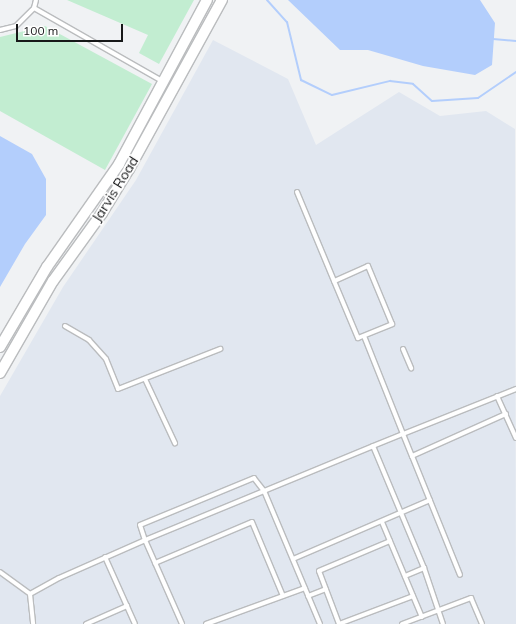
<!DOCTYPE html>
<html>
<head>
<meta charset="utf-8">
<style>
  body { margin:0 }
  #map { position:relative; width:516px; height:624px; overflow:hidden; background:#f0f2f4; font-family:Mulish,sans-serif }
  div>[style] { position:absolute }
  .built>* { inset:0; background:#e1e7f0 }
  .green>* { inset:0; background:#c2edd1 }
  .water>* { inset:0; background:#b3cefc }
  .stream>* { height:2px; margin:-1px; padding:0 1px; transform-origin:1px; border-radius:1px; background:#b3cefc }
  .roads { filter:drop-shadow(1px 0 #babcbe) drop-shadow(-1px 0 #babcbe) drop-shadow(0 1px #babcbe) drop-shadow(0 -1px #babcbe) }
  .service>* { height:4px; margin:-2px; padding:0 2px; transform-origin:2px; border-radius:2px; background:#fff }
  .tertiary>* { height:10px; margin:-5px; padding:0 5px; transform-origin:5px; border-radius:5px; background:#fff }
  span { translate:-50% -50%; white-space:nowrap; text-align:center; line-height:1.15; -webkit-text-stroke:3.5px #fff; paint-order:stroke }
  .street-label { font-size:14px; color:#171819 }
  .scale { position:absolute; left:16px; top:24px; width:107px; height:18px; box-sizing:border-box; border:2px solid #171819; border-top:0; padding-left:5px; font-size:12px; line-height:14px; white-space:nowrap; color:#171819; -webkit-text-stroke:3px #fff; paint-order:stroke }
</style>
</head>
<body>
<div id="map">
  <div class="built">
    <i style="clip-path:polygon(213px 40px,288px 79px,316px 145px,399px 92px,440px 116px,486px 111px,515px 129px,516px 624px,0 624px,0 396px,63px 287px,136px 180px)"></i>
  </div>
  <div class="green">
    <i style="clip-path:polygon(67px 0,194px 0,159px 64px,139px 53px,148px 35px)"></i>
    <i style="clip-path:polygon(45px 26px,152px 84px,105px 170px,0 111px,0 37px)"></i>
  </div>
  <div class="water">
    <i style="clip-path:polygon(288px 0,480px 0,495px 23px,492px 65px,475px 75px,423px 66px,368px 50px,340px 50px)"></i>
    <i style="clip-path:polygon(0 136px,32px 154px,46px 179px,46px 215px,25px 244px,0 287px)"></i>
  </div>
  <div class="stream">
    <i style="left:267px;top:0;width:30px;rotate:48deg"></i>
    <i style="left:287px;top:22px;width:60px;rotate:76.4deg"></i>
    <i style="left:301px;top:80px;width:34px;rotate:26deg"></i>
    <i style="left:332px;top:95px;width:60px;rotate:-13.6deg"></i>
    <i style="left:390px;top:81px;width:23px;rotate:7deg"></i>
    <i style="left:413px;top:84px;width:25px;rotate:42deg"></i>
    <i style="left:432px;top:101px;width:46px;rotate:-3.7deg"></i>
    <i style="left:478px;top:98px;width:46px;rotate:-34.4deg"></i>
    <i style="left:493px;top:39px;width:23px;rotate:5deg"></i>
  </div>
  <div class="roads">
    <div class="service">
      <i style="left:34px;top:8px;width:147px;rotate:29.7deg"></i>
      <i style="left:0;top:30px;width:16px;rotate:-14deg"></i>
      <i style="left:16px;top:26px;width:25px;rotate:-45deg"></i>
      <i style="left:34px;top:8px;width:8px;rotate:-76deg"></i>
      <i style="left:297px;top:192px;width:96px;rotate:67.4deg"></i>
      <i style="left:334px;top:281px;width:62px;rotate:67.2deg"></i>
      <i style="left:358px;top:338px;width:37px;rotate:-22deg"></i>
      <i style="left:392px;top:324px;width:63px;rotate:-112.5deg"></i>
      <i style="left:368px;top:266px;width:37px;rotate:156deg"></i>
      <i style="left:65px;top:326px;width:28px;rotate:30deg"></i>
      <i style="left:89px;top:340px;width:25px;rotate:48deg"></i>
      <i style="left:106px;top:359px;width:32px;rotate:68deg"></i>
      <i style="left:118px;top:389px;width:110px;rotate:-21.4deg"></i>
      <i style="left:364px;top:336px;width:105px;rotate:68.3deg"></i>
      <i style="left:403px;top:434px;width:122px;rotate:-21.7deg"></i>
      <i style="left:403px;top:349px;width:21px;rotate:67deg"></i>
      <i style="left:145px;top:379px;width:71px;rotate:64.9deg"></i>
      <i style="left:497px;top:396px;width:46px;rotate:65.7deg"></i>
      <i style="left:373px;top:446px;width:132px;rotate:67.3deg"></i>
      <i style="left:424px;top:568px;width:59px;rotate:71.3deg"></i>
      <i style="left:412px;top:456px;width:128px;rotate:68deg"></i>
      <i style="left:382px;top:522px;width:103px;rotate:67.2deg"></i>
      <i style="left:390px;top:541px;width:77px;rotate:157.1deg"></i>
      <i style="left:319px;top:571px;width:57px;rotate:69.3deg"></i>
      <i style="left:339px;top:624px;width:79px;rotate:-20.7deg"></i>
      <i style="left:105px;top:557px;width:73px;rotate:65.9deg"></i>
      <i style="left:293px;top:559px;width:149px;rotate:-23.3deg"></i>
      <i style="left:155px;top:563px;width:105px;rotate:-22.9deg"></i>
      <i style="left:252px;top:522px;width:80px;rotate:67.3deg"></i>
      <i style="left:0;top:572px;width:37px;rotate:36deg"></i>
      <i style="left:30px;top:594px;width:33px;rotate:-29deg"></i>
      <i style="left:59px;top:578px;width:94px;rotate:-23.8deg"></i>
      <i style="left:145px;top:540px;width:92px;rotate:66.2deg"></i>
      <i style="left:405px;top:576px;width:21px;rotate:-23deg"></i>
      <i style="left:30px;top:594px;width:30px;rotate:84deg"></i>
      <i style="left:308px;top:596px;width:19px;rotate:-21deg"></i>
      <i style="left:86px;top:624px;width:45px;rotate:-23.7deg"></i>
      <i style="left:206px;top:624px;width:105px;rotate:-20deg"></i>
      <i style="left:320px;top:624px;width:144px;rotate:-112.8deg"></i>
      <i style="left:264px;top:491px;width:16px;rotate:-128deg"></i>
      <i style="left:254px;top:478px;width:123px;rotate:157.6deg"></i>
      <i style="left:140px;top:525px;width:16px;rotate:72deg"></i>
      <i style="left:145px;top:540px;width:129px;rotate:-22.4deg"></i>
      <i style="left:264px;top:491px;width:118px;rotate:-22.4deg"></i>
      <i style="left:373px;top:446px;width:32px;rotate:-22deg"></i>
      <i style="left:403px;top:434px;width:24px;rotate:68deg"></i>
      <i style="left:412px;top:456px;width:103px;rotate:-24.1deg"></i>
      <i style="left:402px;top:624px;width:74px;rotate:-20.6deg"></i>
      <i style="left:471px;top:598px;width:28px;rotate:67deg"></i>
    </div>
    <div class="tertiary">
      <i style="left:0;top:347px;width:93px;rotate:-59.6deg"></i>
      <i style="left:47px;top:267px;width:126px;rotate:-55deg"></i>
      <i style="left:119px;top:164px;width:186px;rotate:-61.8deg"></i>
      <i style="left:0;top:373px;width:106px;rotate:-60.1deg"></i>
      <i style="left:53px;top:281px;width:84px;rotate:-54.2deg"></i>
      <i style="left:102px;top:213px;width:52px;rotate:-58.5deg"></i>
      <i style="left:129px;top:169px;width:193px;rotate:-61.2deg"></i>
    </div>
  </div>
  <div class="street-label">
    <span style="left:115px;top:189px;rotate:-58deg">Jarvis Road</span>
  </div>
  <div class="scale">100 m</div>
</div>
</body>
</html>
